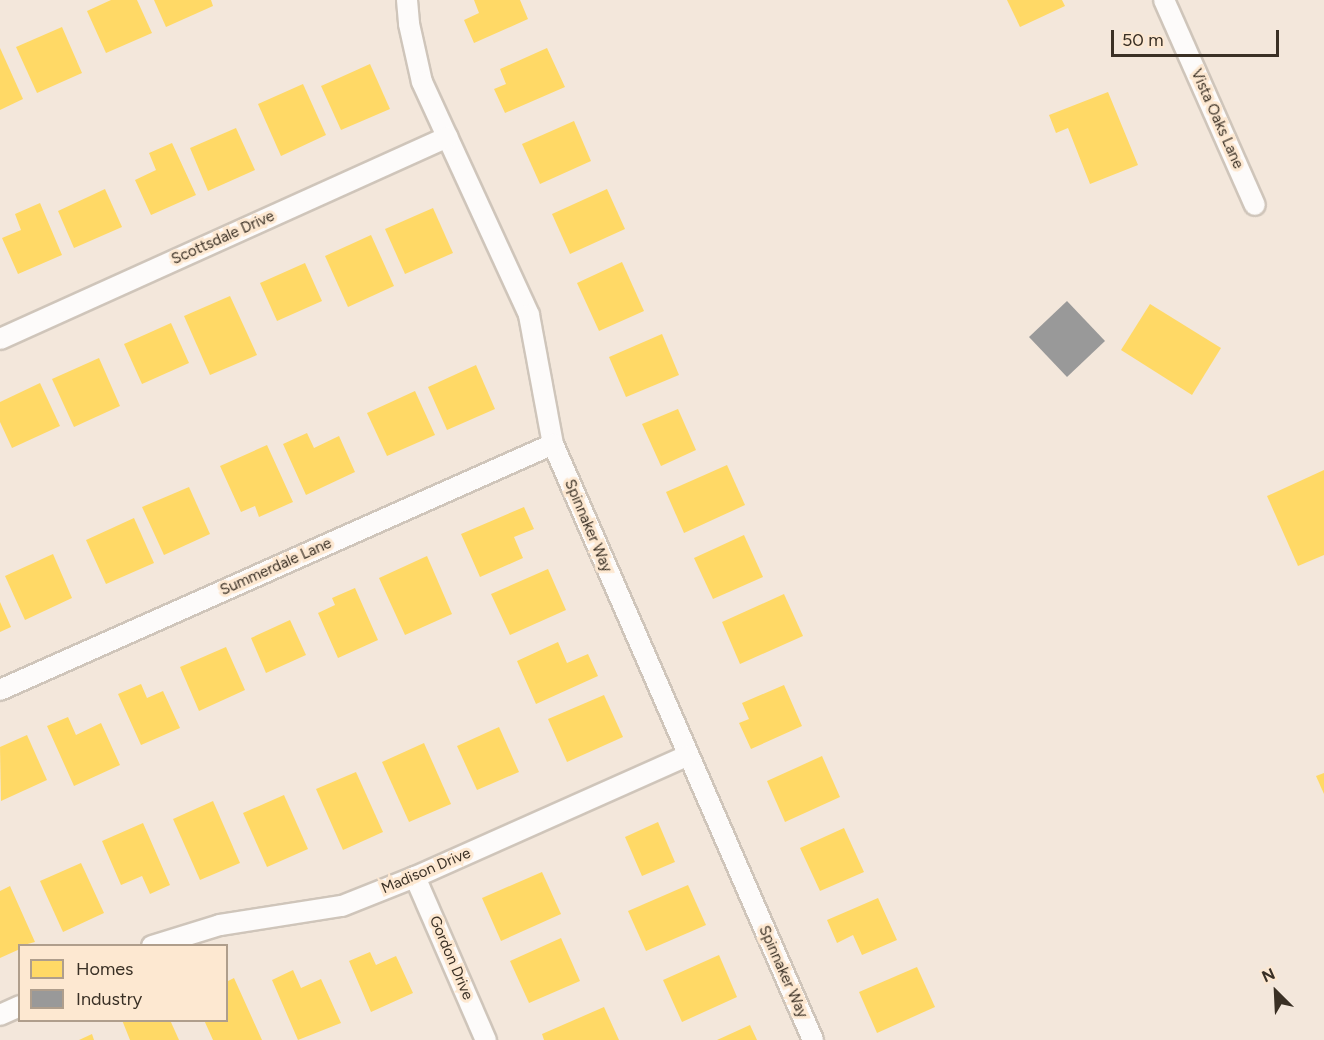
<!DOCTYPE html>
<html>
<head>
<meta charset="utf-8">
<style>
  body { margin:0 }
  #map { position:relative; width:1324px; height:1040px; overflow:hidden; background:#f3e7db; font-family:Figtree,sans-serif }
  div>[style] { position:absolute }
  .homes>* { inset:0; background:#ffd966 }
  .industry>* { inset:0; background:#999 }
  .roads { filter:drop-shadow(2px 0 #cfc5ba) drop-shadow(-2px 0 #cfc5ba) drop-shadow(0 2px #cfc5ba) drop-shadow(0 -2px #cfc5ba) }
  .minor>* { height:20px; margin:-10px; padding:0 10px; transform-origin:10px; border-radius:10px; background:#fdfbfa }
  span { translate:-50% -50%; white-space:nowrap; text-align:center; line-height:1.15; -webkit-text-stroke:6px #fde8d1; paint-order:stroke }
  .street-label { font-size:15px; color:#3a3025 }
  .legend { position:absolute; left:18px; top:944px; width:210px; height:78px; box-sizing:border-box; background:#fde8d1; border:2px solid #af9e8c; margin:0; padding:8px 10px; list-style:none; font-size:18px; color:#3a3025 }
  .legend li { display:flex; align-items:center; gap:12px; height:30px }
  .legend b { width:30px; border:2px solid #af9e8c }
  .north { position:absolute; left:1246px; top:962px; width:60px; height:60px; -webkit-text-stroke:4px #fde8d1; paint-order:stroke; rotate:336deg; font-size:16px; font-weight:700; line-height:24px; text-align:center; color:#3a3025 }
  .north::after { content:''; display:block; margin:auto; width:21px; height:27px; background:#3a3025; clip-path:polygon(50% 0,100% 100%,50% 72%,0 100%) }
  .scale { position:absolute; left:1111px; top:30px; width:168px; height:27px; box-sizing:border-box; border:3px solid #3a3025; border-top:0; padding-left:8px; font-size:18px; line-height:21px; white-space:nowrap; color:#3a3025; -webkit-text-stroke:4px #fde8d1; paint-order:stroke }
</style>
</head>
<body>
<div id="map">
  <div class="homes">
    <i style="clip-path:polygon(111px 0,137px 0,152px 33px,106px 53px,87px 11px)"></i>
    <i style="clip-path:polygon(154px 0,211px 0,213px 6px,166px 27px)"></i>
    <i style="clip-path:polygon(474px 0,520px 0,528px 19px,474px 43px,464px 20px,479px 13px)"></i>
    <i style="clip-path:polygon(1007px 0,1062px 0,1065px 6px,1020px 27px)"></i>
    <i style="clip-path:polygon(62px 27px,82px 73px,37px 93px,16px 47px)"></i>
    <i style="clip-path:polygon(0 48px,23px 99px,0 110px)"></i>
    <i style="clip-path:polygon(547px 48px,565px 87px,505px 113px,494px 89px,506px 84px,500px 69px)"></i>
    <i style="clip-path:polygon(370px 64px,390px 109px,341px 130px,321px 86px)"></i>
    <i style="clip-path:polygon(303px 84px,326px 135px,281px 156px,258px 104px)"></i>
    <i style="clip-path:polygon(1108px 92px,1138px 165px,1090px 184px,1068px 128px,1056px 133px,1049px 115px)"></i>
    <i style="clip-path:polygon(574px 121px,591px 161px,540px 184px,522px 144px)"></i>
    <i style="clip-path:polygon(236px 128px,255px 170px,208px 191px,190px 148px)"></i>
    <i style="clip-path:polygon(172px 143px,196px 195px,151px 215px,135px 180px,156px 170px,149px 153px)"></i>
    <i style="clip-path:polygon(105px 189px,122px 227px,74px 248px,58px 211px)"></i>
    <i style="clip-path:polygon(607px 189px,625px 229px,570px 254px,552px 214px)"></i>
    <i style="clip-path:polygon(40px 203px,62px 255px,18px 274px,2px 238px,21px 230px,15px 214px)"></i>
    <i style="clip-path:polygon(433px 208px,453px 253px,405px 274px,385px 229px)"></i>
    <i style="clip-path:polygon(371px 235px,394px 286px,348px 307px,325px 256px)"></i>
    <i style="clip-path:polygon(622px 262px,644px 311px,599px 331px,577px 283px)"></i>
    <i style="clip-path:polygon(305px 263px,322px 301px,277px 321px,260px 283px)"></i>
    <i style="clip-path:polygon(230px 296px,257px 355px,210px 375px,184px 316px)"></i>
    <i style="clip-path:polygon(1150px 304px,1221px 348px,1192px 395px,1121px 350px)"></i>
    <i style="clip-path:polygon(171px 323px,189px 363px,142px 384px,124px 344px)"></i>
    <i style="clip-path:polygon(662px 334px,679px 375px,626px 397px,609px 357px)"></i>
    <i style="clip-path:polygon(99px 358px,120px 406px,74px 427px,52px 379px)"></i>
    <i style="clip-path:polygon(476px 365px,495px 409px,447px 430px,428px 387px)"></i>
    <i style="clip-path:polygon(40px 383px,60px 426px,12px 448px,0 422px,0 402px)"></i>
    <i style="clip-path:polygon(415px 391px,435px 435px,387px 456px,367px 413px)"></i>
    <i style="clip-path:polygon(678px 409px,696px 450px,661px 466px,642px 424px)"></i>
    <i style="clip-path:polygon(307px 433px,314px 448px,339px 436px,355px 472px,306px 495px,283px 444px)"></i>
    <i style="clip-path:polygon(267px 445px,293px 502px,259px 517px,255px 506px,241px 512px,220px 466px)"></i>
    <i style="clip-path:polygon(727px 465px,745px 505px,684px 533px,666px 492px)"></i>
    <i style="clip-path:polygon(1324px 470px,1324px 555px,1298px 566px,1267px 496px)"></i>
    <i style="clip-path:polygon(189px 487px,210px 534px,164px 555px,142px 507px)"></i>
    <i style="clip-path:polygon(524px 507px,534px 529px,514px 537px,523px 558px,480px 577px,461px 534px)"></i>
    <i style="clip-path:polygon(134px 518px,154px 563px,106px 584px,86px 540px)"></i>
    <i style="clip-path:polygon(744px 535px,763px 577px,713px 599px,694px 558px)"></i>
    <i style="clip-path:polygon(53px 554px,72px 598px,25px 620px,5px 576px)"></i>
    <i style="clip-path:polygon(427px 556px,452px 614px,405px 635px,379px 578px)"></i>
    <i style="clip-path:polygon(548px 569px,566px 610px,510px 635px,491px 594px)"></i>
    <i style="clip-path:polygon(355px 588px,378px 640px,338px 658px,318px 613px,335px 605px,332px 598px)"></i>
    <i style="clip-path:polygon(784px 594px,803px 636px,740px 664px,722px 622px)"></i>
    <i style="clip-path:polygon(0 602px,11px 627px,0 632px)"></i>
    <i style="clip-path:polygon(290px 620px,306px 655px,266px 673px,251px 638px)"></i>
    <i style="clip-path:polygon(558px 642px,567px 663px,588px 654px,598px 676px,536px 704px,517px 661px)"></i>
    <i style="clip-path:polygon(226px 647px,245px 690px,199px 711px,180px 667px)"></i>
    <i style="clip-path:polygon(141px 684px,147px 698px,163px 691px,180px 728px,141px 745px,118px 694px)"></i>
    <i style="clip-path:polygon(784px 685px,802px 726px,751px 749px,739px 723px,749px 719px,742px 703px)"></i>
    <i style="clip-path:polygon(604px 695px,623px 737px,567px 762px,548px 719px)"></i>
    <i style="clip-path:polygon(68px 717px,76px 735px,101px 723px,120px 765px,74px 786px,47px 726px)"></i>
    <i style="clip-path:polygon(499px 727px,519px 772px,477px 790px,457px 746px)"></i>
    <i style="clip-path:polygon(27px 735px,47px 780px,1px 801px,0 747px)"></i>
    <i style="clip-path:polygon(424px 743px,451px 804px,409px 822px,382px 762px)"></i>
    <i style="clip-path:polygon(822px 756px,840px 797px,785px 822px,767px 781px)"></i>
    <i style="clip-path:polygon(356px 772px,383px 832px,343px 850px,316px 789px)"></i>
    <i style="clip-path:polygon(1324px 773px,1324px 794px,1316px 776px)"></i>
    <i style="clip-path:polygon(284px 795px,308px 849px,267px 867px,243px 813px)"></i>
    <i style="clip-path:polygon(213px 801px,240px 863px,200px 880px,173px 819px)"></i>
    <i style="clip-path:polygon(658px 822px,675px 862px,642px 876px,625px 837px)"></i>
    <i style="clip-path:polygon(143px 823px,170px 885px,150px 894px,142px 876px,121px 885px,102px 841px)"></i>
    <i style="clip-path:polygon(844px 828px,864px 872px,820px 891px,800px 848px)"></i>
    <i style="clip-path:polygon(81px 863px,104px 913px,63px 932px,40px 881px)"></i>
    <i style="clip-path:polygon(542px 872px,561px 914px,501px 941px,482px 898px)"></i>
    <i style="clip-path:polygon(688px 885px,706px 925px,646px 951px,628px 911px)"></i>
    <i style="clip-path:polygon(10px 886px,35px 942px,20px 946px,20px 949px,0 958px,0 891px)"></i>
    <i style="clip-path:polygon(878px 898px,897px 940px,862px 955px,853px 935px,837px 943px,827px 920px)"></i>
    <i style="clip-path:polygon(561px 938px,580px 981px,529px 1003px,510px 961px)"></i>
    <i style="clip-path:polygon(370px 952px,376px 965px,396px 956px,413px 993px,371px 1012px,349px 961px)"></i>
    <i style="clip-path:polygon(719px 955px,737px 997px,682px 1022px,663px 980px)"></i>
    <i style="clip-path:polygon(917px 967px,935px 1007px,877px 1033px,859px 992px)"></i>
    <i style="clip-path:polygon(293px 970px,301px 988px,321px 979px,341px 1023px,298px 1040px,272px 980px)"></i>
    <i style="clip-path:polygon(234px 978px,262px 1040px,213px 1040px,204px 1020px,226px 1020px,226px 982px)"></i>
    <i style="clip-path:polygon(604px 1007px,619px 1040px,544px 1040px,542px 1034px)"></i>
    <i style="clip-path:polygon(122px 1020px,170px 1020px,179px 1040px,130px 1040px)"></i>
    <i style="clip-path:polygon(750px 1025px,757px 1040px,717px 1040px)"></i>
    <i style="clip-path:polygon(92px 1034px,94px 1040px,79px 1040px)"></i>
  </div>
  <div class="industry">
    <i style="clip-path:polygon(1067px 301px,1105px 341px,1067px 377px,1029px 337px)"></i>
  </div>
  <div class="roads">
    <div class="minor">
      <i style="left:407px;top:0;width:24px;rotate:85deg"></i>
      <i style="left:409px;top:24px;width:59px;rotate:77.4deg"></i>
      <i style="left:422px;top:82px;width:256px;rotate:65.3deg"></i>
      <i style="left:529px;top:315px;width:131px;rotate:79.5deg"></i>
      <i style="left:553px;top:444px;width:650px;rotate:66.43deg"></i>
      <i style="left:1164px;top:0;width:224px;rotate:66.1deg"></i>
      <i style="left:0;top:339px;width:491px;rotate:-24.3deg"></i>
      <i style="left:0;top:690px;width:605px;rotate:-23.98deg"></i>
      <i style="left:415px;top:877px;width:178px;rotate:66.5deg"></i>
      <i style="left:152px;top:946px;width:71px;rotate:-17.2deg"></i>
      <i style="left:220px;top:925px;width:123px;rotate:-8.9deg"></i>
      <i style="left:342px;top:906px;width:79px;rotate:-21.7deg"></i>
      <i style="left:415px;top:877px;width:298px;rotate:-24deg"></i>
      <i style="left:0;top:1015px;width:22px;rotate:-24deg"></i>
    </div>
  </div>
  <div class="street-label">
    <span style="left:1217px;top:119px;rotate:66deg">Vista Oaks Lane</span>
    <span style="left:223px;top:238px;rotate:-24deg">Scottsdale Drive</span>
    <span style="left:588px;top:526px;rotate:67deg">Spinnaker Way</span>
    <span style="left:276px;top:567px;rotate:-24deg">Summerdale Lane</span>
    <span style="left:426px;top:871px;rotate:-23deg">Madison Drive</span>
    <span style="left:451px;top:958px;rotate:67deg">Gordon Drive</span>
    <span style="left:783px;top:972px;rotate:66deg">Spinnaker Way</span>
  </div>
  <ul class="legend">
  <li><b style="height:16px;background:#ffd966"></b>Homes</li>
  <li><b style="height:16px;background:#999"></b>Industry</li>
  </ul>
  <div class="north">N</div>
  <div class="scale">50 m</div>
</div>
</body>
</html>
